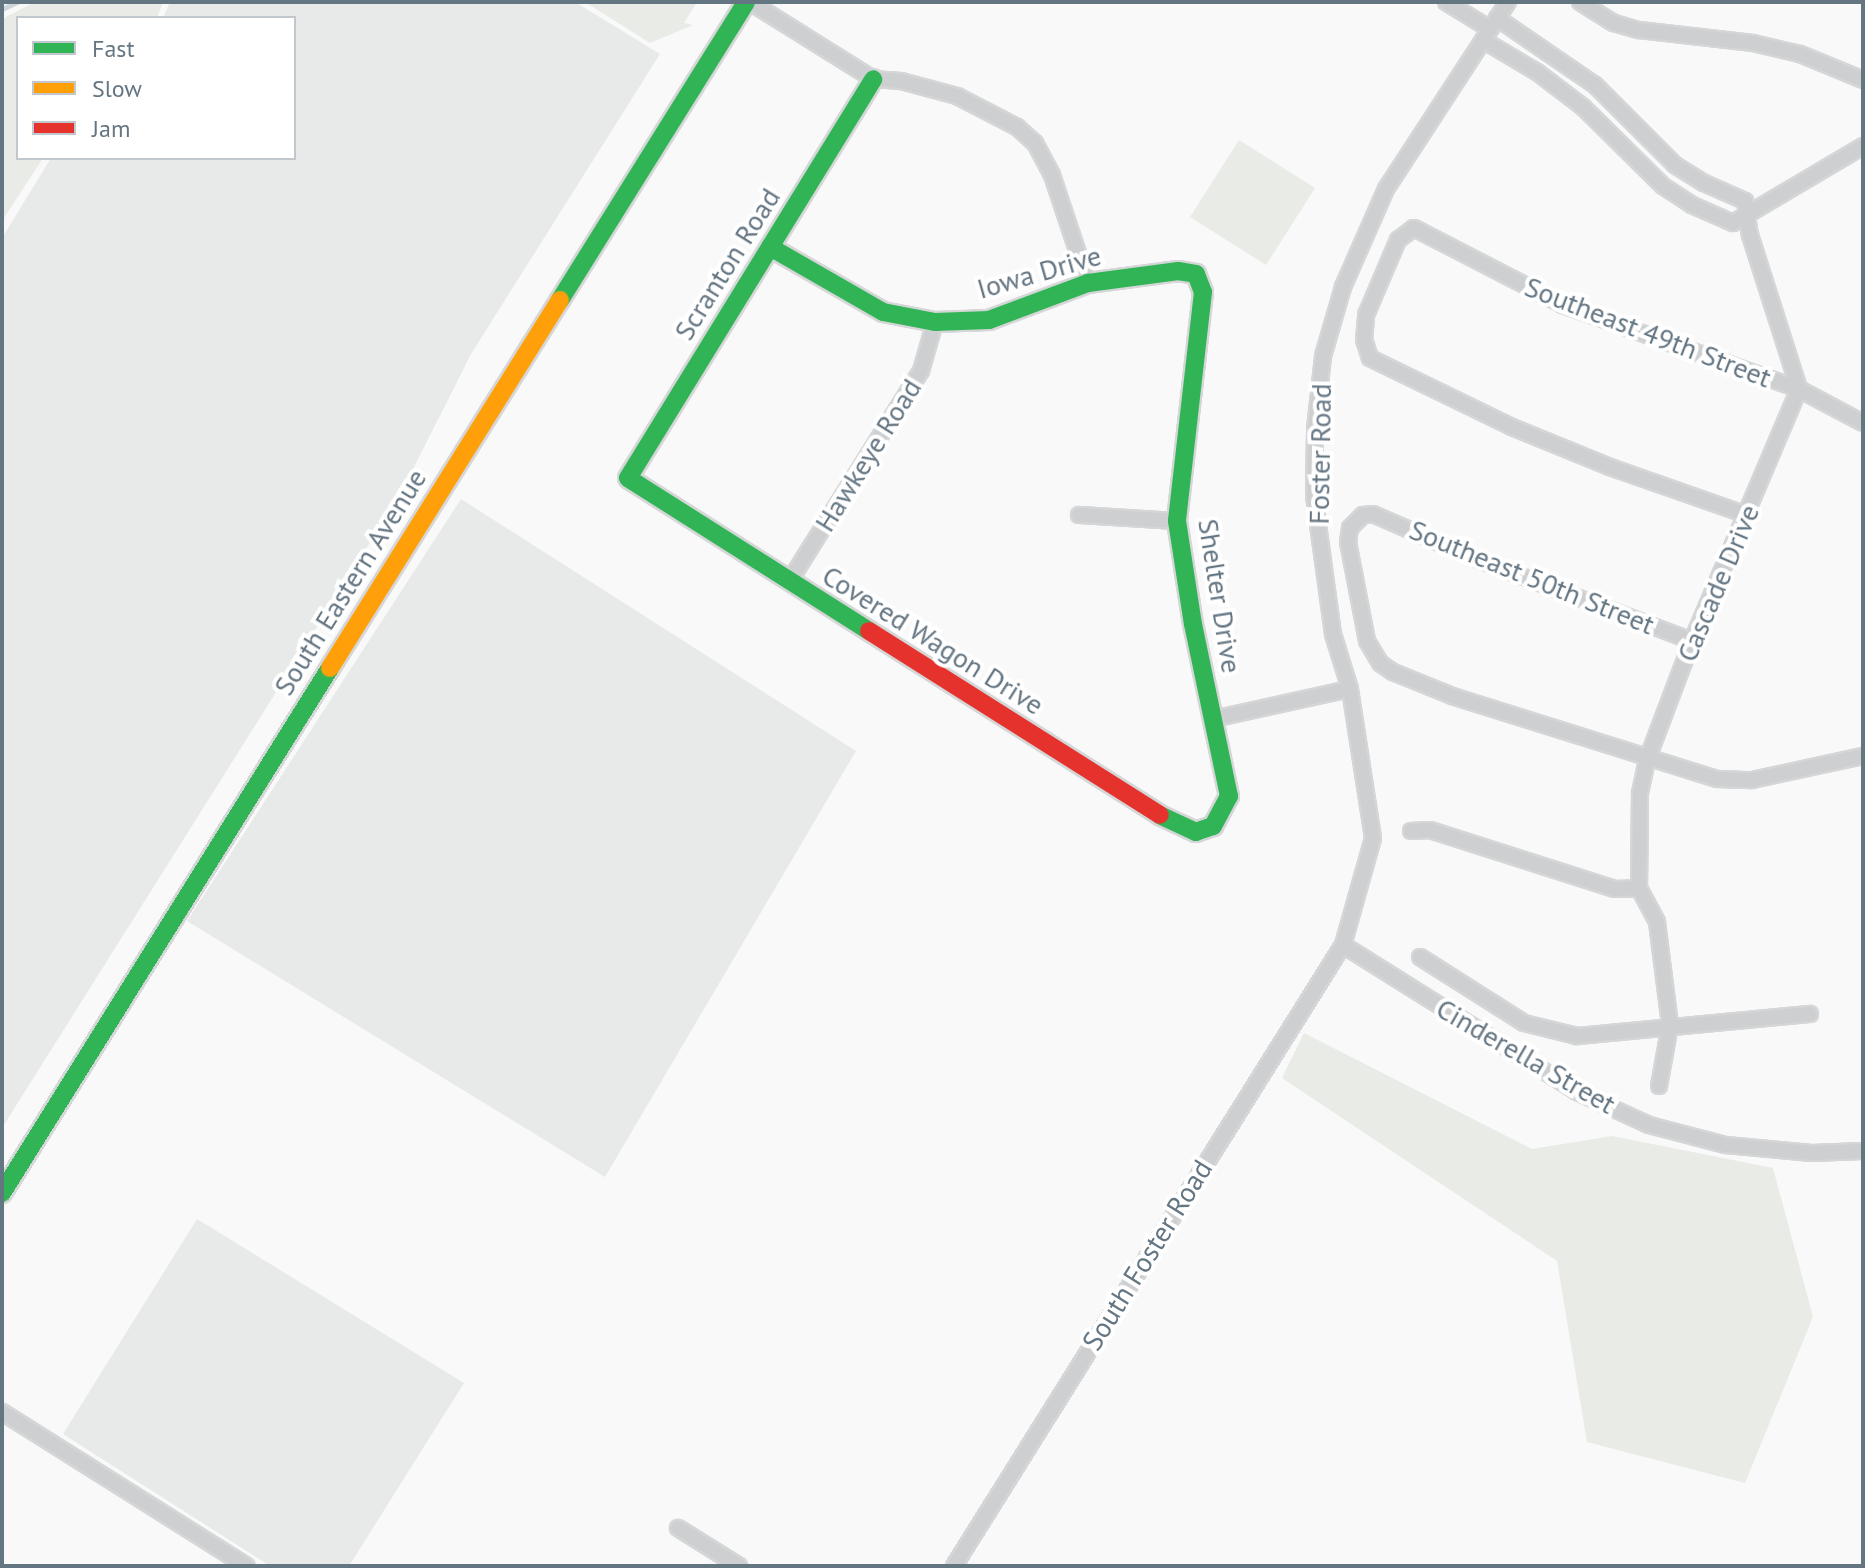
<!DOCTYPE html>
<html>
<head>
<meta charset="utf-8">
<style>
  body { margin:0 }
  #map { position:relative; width:1865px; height:1568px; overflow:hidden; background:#f9f9f9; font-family:"PT Sans",sans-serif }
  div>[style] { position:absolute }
  .built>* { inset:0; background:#e8e9e9 }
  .green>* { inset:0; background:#e8ebe6 }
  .stream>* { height:5px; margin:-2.5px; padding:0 2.5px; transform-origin:2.5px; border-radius:2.5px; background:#ced6d9 }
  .roads { filter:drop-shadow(2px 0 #d5d6d7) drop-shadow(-2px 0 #d5d6d7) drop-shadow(0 2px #d5d6d7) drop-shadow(0 -2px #d5d6d7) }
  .street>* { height:14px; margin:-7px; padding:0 7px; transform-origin:7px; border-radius:7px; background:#cecfd0 }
  .fast>* { height:18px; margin:-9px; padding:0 9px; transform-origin:9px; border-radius:9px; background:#30b455 }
  .slow>* { height:18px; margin:-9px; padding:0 9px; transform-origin:9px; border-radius:9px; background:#ff9f0a }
  .jam>* { height:18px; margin:-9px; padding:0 9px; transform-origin:9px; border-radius:9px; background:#e5322d }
  span { translate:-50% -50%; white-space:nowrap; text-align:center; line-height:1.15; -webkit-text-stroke:8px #fff; paint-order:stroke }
  .street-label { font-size:28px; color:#657683 }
  .frame { position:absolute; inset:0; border:4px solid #657683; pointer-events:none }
  .legend { position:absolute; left:16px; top:16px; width:280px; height:144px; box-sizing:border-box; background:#fff; border:2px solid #c1c8cd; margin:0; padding:10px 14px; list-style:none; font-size:24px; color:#657683 }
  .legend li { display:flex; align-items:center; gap:16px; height:40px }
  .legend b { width:40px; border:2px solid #c1c8cd }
</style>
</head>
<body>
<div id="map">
  <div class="built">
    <i style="clip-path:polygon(170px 2px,575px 2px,660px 54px,471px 354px,400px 495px,2px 1128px,2px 238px,51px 158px,294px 158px,294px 18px,163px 18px)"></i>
    <i style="clip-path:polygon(461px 499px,856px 751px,605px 1177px,187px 921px)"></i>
    <i style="clip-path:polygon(197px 1219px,464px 1383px,349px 1566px,270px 1566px,63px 1434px)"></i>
  </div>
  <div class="green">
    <i style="clip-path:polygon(35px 2px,163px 2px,157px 18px,18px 18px,18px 158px,43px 158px,2px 221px,2px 19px)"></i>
    <i style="clip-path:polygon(585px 2px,697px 2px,684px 23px,693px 25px,650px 43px)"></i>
    <i style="clip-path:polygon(1239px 140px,1315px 188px,1266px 265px,1190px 217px)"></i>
    <i style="clip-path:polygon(1304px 1033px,1532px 1149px,1612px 1136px,1773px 1168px,1813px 1317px,1745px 1483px,1587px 1442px,1557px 1261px,1282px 1078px)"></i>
  </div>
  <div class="stream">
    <i style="left:2px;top:9px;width:17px;rotate:-25deg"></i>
  </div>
  <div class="roads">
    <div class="street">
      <i style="left:750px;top:2px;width:145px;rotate:32deg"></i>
      <i style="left:873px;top:79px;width:28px;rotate:4deg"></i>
      <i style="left:901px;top:81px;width:58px;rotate:15deg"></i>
      <i style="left:957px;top:96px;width:68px;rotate:27.3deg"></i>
      <i style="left:1017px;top:127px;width:24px;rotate:42deg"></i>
      <i style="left:1035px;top:143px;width:36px;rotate:62deg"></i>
      <i style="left:1052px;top:175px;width:114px;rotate:71.6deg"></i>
      <i style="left:1446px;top:2px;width:52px;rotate:31.5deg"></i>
      <i style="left:1580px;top:2px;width:40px;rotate:32deg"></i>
      <i style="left:1614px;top:23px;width:26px;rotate:16deg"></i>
      <i style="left:1639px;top:30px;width:115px;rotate:6.5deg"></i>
      <i style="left:1753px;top:43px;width:48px;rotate:13.2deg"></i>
      <i style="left:1800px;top:54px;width:68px;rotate:22.4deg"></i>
      <i style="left:1497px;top:18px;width:119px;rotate:34.4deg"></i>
      <i style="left:1595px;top:85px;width:113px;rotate:45deg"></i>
      <i style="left:1675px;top:165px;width:34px;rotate:32deg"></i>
      <i style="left:1704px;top:183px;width:45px;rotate:23.7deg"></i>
      <i style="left:1745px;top:201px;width:34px;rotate:82deg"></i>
      <i style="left:1750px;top:235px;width:162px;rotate:72.3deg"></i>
      <i style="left:1799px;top:389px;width:274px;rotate:113deg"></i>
      <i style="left:1692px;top:641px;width:127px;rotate:110.7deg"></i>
      <i style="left:1647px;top:760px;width:35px;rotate:102deg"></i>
      <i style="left:1640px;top:794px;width:94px;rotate:90.6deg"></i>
      <i style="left:1639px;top:888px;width:38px;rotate:62deg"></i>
      <i style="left:1657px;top:922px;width:104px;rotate:82.8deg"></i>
      <i style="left:1670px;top:1025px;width:62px;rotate:100.2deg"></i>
      <i style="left:1483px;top:40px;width:63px;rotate:30.7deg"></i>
      <i style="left:1537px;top:72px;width:58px;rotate:37.3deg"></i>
      <i style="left:1583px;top:107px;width:112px;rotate:44.6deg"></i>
      <i style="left:1663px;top:186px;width:35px;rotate:33deg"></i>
      <i style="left:1692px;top:205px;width:45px;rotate:23.7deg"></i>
      <i style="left:1733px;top:223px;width:151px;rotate:-30.6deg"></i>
      <i style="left:1079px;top:515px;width:98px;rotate:3.5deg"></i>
      <i style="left:1747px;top:515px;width:145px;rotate:-160.7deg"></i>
      <i style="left:1610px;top:467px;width:106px;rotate:-157.8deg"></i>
      <i style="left:1512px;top:427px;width:158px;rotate:-154.1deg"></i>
      <i style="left:1370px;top:358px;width:19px;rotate:-108deg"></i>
      <i style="left:1364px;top:340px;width:25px;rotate:-85deg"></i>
      <i style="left:1366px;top:315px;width:82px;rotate:-66.9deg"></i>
      <i style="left:1398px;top:240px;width:20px;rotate:-37deg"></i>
      <i style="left:1414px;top:228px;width:168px;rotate:27.3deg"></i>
      <i style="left:1563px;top:305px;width:251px;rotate:19.6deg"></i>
      <i style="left:1799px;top:389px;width:72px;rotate:28deg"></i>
      <i style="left:789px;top:582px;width:249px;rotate:-58deg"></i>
      <i style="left:921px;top:371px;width:51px;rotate:-74.1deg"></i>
      <i style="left:1692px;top:641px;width:233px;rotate:-159.2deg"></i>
      <i style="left:1474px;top:558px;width:110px;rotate:-156.5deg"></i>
      <i style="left:1373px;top:514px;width:10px;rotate:174deg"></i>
      <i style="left:1363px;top:515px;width:18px;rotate:135deg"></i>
      <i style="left:1350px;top:528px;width:14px;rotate:98deg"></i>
      <i style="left:1348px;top:542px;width:101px;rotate:79.1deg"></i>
      <i style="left:1367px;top:641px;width:26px;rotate:59deg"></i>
      <i style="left:1380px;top:663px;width:16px;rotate:35deg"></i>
      <i style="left:1393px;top:672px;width:64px;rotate:22.1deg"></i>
      <i style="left:1452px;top:696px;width:278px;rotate:17.4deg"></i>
      <i style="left:1717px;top:779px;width:35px;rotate:2deg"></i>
      <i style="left:1752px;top:780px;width:114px;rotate:-12.2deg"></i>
      <i style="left:1213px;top:719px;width:140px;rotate:-12.4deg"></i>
      <i style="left:1411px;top:831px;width:19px;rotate:-3deg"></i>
      <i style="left:1430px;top:830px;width:194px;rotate:17.7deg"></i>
      <i style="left:1615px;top:889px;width:24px;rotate:-2deg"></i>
      <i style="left:1343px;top:945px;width:276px;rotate:32.1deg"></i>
      <i style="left:1577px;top:1092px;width:79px;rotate:24.6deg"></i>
      <i style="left:1649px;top:1125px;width:80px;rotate:14.6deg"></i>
      <i style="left:1726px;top:1145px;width:86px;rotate:5.3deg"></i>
      <i style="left:1812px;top:1153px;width:51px;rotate:-2.2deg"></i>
      <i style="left:1420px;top:957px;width:123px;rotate:32.4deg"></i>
      <i style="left:1524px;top:1023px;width:55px;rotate:13.8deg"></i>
      <i style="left:1577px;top:1036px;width:234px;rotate:-5.4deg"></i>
      <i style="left:2px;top:1412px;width:289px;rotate:32.2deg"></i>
      <i style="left:678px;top:1528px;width:72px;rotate:31.9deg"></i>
      <i style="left:954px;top:1566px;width:733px;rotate:-57.94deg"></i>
      <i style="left:1343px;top:945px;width:111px;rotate:-74.3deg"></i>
      <i style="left:1373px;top:838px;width:151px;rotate:-98.8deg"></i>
      <i style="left:1350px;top:689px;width:58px;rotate:-107.2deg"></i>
      <i style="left:1333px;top:634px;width:139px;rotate:-97.8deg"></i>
      <i style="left:1314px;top:496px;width:67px;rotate:-89.1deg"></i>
      <i style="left:1315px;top:429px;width:73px;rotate:-83.7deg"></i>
      <i style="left:1323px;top:356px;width:72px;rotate:-73.8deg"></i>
      <i style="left:1343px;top:287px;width:107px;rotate:-66.3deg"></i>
      <i style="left:1386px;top:189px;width:223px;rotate:-56.9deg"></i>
    </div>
    <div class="fast">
      <i style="left:770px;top:247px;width:130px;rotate:29.9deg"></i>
      <i style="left:883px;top:312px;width:53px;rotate:10.9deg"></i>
      <i style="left:935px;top:322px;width:54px;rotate:-2.1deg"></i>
      <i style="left:989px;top:320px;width:106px;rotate:-20.5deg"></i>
      <i style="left:1088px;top:283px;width:91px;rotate:-7.6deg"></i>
      <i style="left:1178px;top:271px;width:18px;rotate:9deg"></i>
      <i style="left:1196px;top:274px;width:19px;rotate:69deg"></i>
      <i style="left:1203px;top:292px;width:230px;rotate:96.5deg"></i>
      <i style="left:1177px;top:521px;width:104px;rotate:81.2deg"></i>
      <i style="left:1193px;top:624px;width:176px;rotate:78.2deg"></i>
      <i style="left:1229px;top:796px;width:34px;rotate:118deg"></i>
      <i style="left:1213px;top:826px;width:18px;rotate:161deg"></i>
      <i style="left:1196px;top:832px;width:40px;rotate:-155deg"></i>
      <i style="left:560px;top:300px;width:351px;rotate:-58deg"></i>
      <i style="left:869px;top:631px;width:285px;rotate:-147.6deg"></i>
      <i style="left:628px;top:478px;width:468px;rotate:-58.4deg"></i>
      <i style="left:2px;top:1193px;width:619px;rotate:-58deg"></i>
    </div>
    <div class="slow">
      <i style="left:330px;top:668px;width:434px;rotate:-58deg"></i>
    </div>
    <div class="jam">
      <i style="left:869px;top:631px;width:344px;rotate:32.3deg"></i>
    </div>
  </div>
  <div class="street-label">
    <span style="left:727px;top:264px;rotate:-58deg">Scranton Road</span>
    <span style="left:1039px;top:272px;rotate:-16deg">Iowa Drive</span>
    <span style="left:1648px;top:332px;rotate:21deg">Southeast 49th Street</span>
    <span style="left:1320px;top:454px;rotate:-89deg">Foster Road</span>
    <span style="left:868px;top:455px;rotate:-58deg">Hawkeye Road</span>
    <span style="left:1532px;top:577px;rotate:22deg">Southeast 50th Street</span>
    <span style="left:350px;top:582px;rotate:-58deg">South Eastern Avenue</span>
    <span style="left:1718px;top:583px;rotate:-67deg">Cascade Drive</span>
    <span style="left:1220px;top:596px;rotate:81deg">Shelter Drive</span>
    <span style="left:933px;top:640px;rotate:32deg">Covered Wagon Drive</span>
    <span style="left:1526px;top:1056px;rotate:30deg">Cinderella Street</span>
    <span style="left:1147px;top:1255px;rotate:-58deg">South Foster Road</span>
  </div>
  <div class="frame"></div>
  <ul class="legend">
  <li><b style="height:10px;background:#30b455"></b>Fast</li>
  <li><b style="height:10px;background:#ff9f0a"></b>Slow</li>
  <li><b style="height:10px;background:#e5322d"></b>Jam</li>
  </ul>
</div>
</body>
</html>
